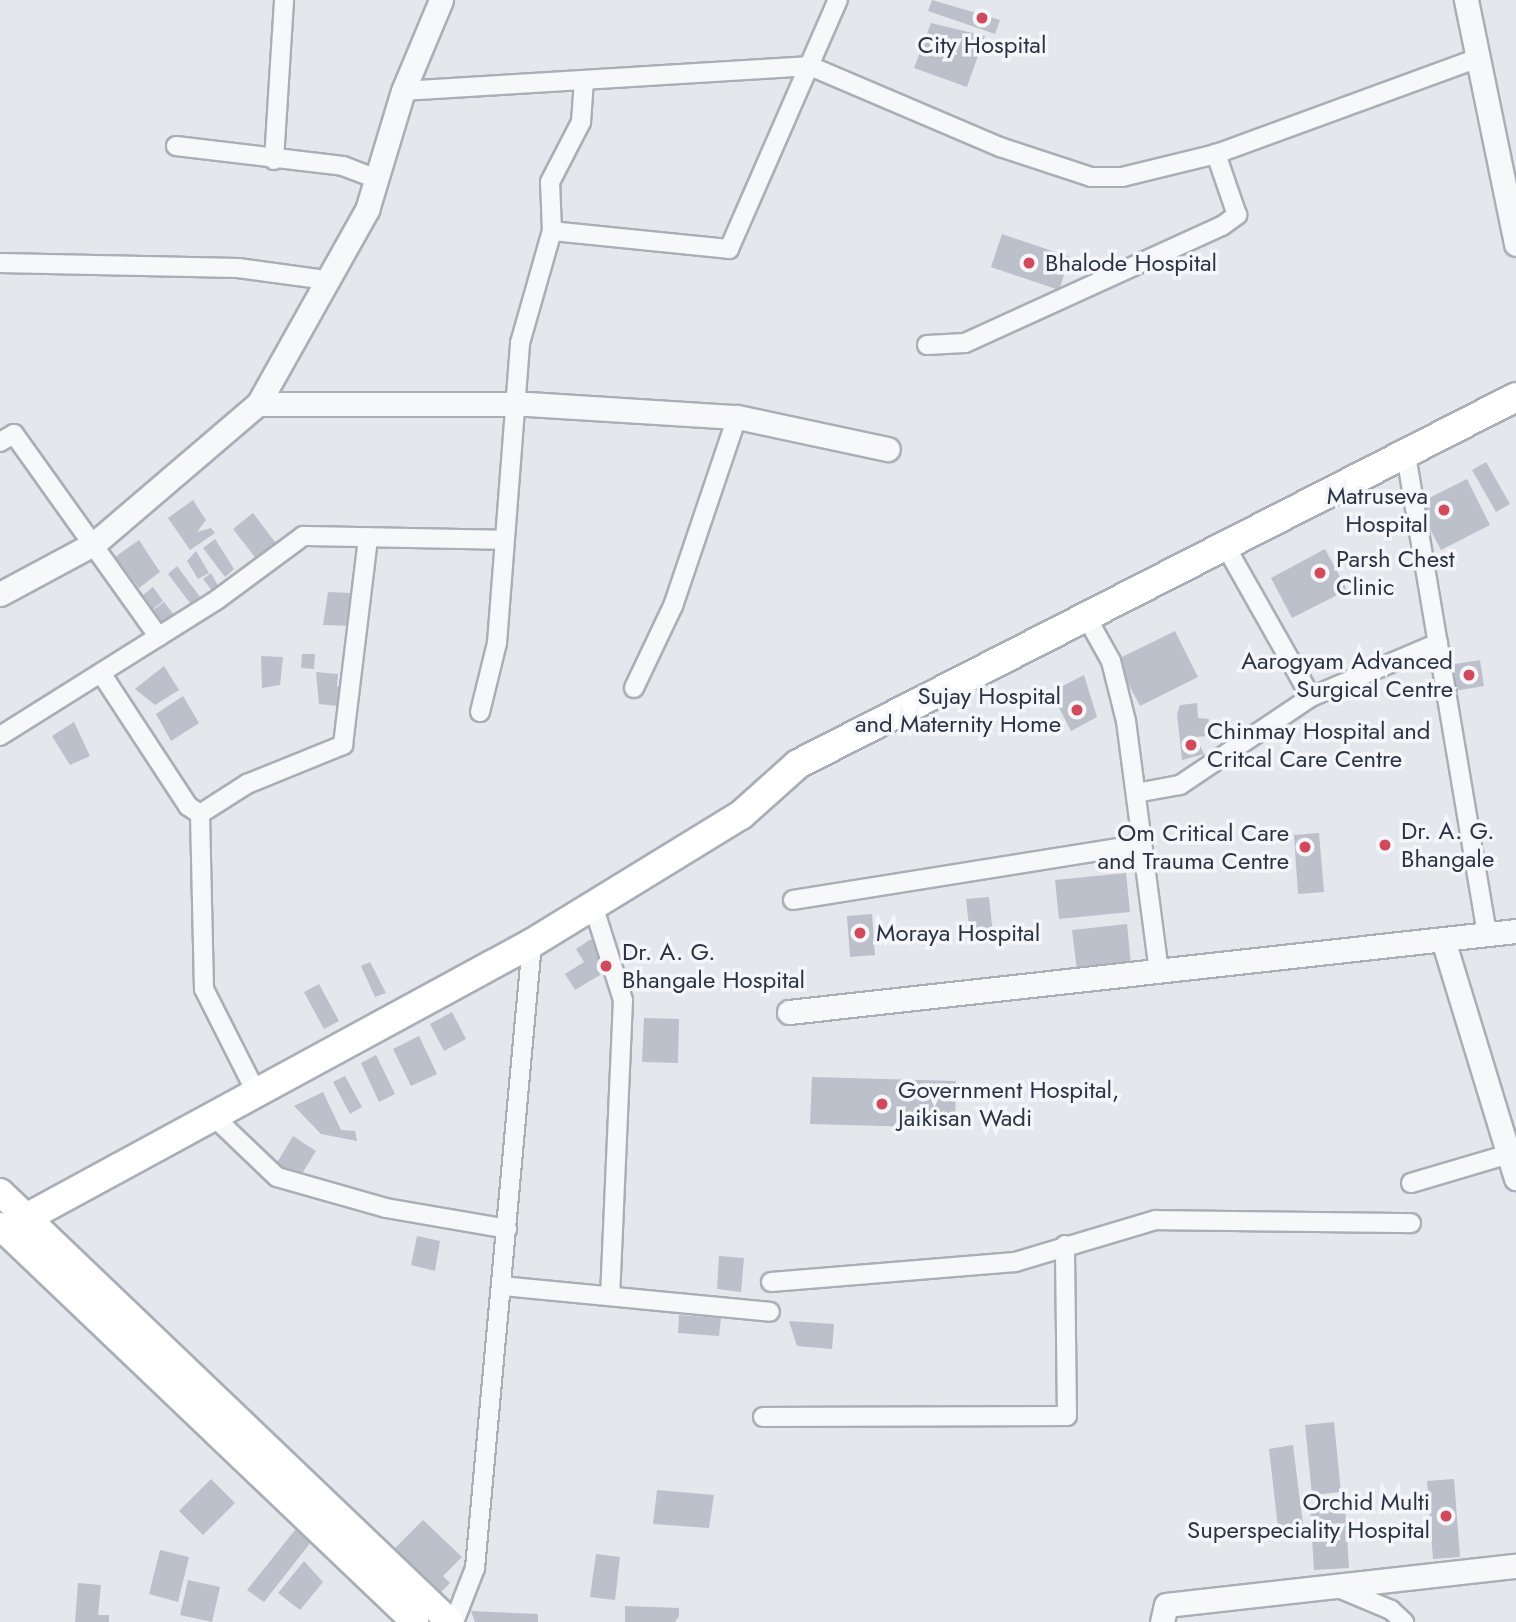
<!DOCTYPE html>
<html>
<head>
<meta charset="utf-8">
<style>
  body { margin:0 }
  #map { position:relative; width:1516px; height:1622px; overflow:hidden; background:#e4e7ec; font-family:Jost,sans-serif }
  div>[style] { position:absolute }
  .building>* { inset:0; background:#bbc0ca }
  .roads { filter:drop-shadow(2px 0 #a9aeb7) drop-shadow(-2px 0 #a9aeb7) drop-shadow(0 2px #a9aeb7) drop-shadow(0 -2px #a9aeb7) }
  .minor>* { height:18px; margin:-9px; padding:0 9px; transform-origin:9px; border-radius:9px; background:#f7f8fa }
  .tertiary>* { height:23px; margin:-11.5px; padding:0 11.5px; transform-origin:11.5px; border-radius:11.5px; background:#f7f8fa }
  .secondary>* { height:26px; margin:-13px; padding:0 13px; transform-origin:13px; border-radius:13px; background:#fff }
  .primary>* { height:28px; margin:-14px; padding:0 14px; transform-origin:14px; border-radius:14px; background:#fff }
  .dots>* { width:19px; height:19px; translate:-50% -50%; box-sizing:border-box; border:4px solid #f4f6f9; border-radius:50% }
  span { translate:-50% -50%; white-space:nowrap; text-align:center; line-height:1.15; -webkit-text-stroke:7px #f4f6f9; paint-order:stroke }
  .poi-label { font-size:24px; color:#2b3445 }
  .left { translate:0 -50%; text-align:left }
  .right { translate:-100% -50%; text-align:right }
</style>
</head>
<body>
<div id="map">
  <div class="building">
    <i style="clip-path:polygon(932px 0,1000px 20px,995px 34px,928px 11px)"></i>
    <i style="clip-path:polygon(931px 23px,985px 36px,967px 87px,914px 68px)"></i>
    <i style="clip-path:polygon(1002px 234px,1070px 257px,1059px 290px,991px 267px)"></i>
    <i style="clip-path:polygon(1486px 462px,1510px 504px,1496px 512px,1472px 470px)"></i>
    <i style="clip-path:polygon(1467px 479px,1490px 525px,1441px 550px,1417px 504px)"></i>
    <i style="clip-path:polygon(193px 500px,206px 520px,197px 532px,211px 528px,215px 533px,190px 550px,168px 518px)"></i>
    <i style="clip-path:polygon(253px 513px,278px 546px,258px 561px,233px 529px)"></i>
    <i style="clip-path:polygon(215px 539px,234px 569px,225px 577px,203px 548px)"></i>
    <i style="clip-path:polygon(139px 540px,160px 572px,139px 588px,115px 557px)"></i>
    <i style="clip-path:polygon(1325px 549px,1347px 590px,1292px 618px,1271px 578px)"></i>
    <i style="clip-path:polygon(196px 551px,209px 573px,198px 579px,187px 561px)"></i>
    <i style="clip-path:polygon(177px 566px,206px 605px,196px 611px,168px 574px)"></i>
    <i style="clip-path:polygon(211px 573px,222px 593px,217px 597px,203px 579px)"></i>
    <i style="clip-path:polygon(153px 587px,163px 601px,153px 609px,143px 595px)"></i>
    <i style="clip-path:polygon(328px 592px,350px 593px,356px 603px,355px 626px,323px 625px)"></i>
    <i style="clip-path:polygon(164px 602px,177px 619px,166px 628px,152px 611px)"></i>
    <i style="clip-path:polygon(1175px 631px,1198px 677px,1140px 706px,1116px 660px)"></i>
    <i style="clip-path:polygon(302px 654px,315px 654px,314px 669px,301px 668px)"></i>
    <i style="clip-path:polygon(261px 656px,283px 657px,280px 685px,262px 688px)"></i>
    <i style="clip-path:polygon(1480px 660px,1484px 686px,1454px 691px,1449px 665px)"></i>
    <i style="clip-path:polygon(164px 666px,179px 690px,155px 705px,135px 689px)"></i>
    <i style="clip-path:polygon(316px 672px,338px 674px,337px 686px,346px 688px,337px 706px,319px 704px)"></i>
    <i style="clip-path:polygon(1084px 675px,1097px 717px,1071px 731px,1051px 692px)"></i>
    <i style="clip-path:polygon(183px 696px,199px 723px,171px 741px,156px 714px)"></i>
    <i style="clip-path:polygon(1197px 703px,1198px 718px,1209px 719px,1208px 736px,1196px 737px,1204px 754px,1182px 760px,1177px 714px,1180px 705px)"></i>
    <i style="clip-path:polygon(74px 722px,90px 756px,70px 765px,52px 736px)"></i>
    <i style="clip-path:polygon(1319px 833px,1324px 892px,1298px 894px,1294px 835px)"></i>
    <i style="clip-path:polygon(1126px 873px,1130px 912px,1059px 919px,1055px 880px)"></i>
    <i style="clip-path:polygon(989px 897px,993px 934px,970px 936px,966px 899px)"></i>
    <i style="clip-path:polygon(872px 914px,875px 955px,850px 957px,847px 916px)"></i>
    <i style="clip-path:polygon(1127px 924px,1131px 965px,1077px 971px,1072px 930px)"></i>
    <i style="clip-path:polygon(591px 939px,610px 969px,575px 990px,565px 974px,584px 962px,576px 949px)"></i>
    <i style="clip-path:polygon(370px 962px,386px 993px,375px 997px,361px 966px)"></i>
    <i style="clip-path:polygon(319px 984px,339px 1021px,324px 1029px,304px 992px)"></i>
    <i style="clip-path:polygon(452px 1012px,466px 1039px,444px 1051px,430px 1024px)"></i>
    <i style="clip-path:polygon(644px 1018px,679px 1019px,678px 1063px,642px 1062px)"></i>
    <i style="clip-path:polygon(419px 1036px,437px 1074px,411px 1086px,393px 1049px)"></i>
    <i style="clip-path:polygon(376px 1055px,395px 1094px,379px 1102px,361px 1063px)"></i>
    <i style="clip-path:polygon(345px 1076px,362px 1107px,350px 1114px,333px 1082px)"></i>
    <i style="clip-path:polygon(812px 1077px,956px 1081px,955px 1128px,810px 1124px)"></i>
    <i style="clip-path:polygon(323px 1092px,341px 1130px,355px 1131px,357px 1141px,321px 1134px,294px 1106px)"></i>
    <i style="clip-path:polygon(293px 1136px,316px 1151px,298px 1180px,275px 1166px)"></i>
    <i style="clip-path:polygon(417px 1236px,440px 1241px,435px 1271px,411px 1265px)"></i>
    <i style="clip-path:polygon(719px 1256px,744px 1258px,741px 1292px,717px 1289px)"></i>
    <i style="clip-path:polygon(679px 1315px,721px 1318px,719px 1336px,678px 1333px)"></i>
    <i style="clip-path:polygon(789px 1321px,834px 1324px,832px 1349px,797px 1346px)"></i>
    <i style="clip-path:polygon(1334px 1422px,1341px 1492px,1312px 1495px,1305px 1425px)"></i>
    <i style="clip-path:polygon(1293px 1445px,1303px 1525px,1278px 1528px,1269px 1449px)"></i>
    <i style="clip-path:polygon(211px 1479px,235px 1503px,203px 1535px,179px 1511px)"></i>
    <i style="clip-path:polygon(1454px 1479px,1460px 1557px,1433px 1559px,1427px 1481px)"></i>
    <i style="clip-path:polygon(657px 1490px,714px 1495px,709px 1528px,653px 1524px)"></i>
    <i style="clip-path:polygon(1345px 1505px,1349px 1568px,1314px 1570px,1310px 1507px)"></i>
    <i style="clip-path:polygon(423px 1520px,462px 1557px,443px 1576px,450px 1583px,439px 1594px,393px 1550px)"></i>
    <i style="clip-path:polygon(295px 1530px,311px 1542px,264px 1602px,247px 1590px)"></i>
    <i style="clip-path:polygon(160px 1550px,189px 1557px,178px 1602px,149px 1594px)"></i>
    <i style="clip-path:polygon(596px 1554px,620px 1557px,615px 1600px,590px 1597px)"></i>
    <i style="clip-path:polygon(304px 1561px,323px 1582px,300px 1610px,278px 1593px)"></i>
    <i style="clip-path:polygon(188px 1580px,220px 1587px,212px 1622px,180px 1615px)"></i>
    <i style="clip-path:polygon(78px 1583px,101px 1585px,98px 1615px,109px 1615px,109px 1622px,75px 1622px)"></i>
    <i style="clip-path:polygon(625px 1606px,679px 1608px,679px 1616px,675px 1622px,625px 1622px)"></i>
    <i style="clip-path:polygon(471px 1611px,538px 1614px,538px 1622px,475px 1622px)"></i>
  </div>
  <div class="roads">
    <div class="minor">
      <i style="left:403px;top:91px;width:408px;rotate:-3.5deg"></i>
      <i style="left:810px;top:66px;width:207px;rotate:23.1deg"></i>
      <i style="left:1000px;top:147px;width:96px;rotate:18.2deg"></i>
      <i style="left:1091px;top:177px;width:31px"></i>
      <i style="left:1122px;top:177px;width:97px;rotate:-13.7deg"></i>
      <i style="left:1216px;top:154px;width:279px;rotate:-20.1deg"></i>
      <i style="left:176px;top:146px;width:168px;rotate:6.8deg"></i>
      <i style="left:343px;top:166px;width:36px;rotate:21deg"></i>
      <i style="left:274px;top:160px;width:160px;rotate:-86.4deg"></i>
      <i style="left:552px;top:231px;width:178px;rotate:5.8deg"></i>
      <i style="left:729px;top:249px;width:272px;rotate:-66.4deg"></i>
      <i style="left:0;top:263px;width:238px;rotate:1.2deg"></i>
      <i style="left:238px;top:268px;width:90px;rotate:7.7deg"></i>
      <i style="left:927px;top:345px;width:38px;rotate:-3deg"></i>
      <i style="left:965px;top:343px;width:282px;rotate:-24.5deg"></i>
      <i style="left:1222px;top:226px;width:19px;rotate:-36deg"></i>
      <i style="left:1237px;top:215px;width:65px;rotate:-109deg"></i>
      <i style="left:0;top:442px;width:16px;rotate:-30deg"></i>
      <i style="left:14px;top:434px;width:249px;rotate:54.5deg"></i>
      <i style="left:1406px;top:455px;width:488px;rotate:80.4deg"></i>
      <i style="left:1226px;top:547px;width:172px;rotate:60.5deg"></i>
      <i style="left:1087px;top:618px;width:49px;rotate:60.8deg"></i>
      <i style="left:1111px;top:661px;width:62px;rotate:76deg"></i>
      <i style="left:1126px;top:721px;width:254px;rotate:82.5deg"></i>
      <i style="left:101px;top:673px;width:159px;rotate:56.8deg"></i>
      <i style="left:188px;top:806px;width:14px;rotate:34deg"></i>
      <i style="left:200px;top:814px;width:175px;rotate:88.7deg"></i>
      <i style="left:204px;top:989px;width:113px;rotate:63.2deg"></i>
      <i style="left:634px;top:688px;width:91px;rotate:-64.6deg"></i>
      <i style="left:673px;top:606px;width:200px;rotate:-71.3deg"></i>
      <i style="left:480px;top:712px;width:71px;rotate:-76.2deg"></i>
      <i style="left:497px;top:643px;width:301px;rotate:-85.6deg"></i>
      <i style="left:520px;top:343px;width:116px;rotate:-74.1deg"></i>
      <i style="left:552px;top:231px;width:49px;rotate:-92.3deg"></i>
      <i style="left:550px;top:182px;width:68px;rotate:-62.7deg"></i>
      <i style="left:581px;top:122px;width:42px;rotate:-85.9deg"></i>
      <i style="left:0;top:736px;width:257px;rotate:-32.1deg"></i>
      <i style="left:218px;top:599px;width:106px;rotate:-36.5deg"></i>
      <i style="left:303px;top:536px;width:201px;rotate:1.1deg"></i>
      <i style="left:1136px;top:793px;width:45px;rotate:-10.3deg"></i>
      <i style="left:1180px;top:785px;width:158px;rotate:-33.9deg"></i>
      <i style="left:1311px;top:697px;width:138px;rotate:-23deg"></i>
      <i style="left:200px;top:814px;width:56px;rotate:-32.6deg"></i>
      <i style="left:247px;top:784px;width:104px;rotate:-22.1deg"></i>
      <i style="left:343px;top:745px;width:209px;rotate:-83.1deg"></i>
      <i style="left:793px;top:900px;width:354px;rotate:-9.1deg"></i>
      <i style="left:593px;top:905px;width:100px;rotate:72.5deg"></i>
      <i style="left:623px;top:1000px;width:292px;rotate:92.5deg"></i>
      <i style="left:211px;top:1114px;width:91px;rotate:43.7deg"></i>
      <i style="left:277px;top:1177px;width:113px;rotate:15.9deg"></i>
      <i style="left:386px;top:1208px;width:123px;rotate:9.8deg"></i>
      <i style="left:1411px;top:1183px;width:109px;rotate:-16.4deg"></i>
      <i style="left:771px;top:1282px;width:245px;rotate:-4.7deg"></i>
      <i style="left:1015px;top:1262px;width:147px;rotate:-16.6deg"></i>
      <i style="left:1156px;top:1220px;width:255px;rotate:0.7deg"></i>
      <i style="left:502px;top:1286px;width:269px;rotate:5.5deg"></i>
      <i style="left:763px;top:1417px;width:304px;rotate:-0.2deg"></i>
      <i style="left:1067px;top:1416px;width:171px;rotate:-90.7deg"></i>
      <i style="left:1336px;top:1587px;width:60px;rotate:22.7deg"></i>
      <i style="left:1391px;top:1610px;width:18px;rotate:43deg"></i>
      <i style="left:454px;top:1622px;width:58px;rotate:-68.7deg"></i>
      <i style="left:475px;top:1568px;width:628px;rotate:-84.79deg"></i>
    </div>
    <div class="tertiary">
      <i style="left:1466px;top:0;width:249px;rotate:78.4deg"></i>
      <i style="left:258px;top:404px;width:270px"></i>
      <i style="left:528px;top:404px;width:209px;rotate:3.6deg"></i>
      <i style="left:737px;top:417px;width:154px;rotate:12deg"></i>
      <i style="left:0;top:594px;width:108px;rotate:-28.2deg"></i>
      <i style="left:95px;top:543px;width:214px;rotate:-40.5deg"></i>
      <i style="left:258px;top:404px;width:223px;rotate:-60.7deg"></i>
      <i style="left:367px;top:210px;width:124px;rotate:-73.2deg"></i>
      <i style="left:403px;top:91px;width:99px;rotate:-67.3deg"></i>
      <i style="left:1444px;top:943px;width:246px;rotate:73deg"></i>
      <i style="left:789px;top:1012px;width:731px;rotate:-6.36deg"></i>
      <i style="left:1162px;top:1622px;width:17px;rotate:-77deg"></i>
      <i style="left:1166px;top:1605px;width:352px;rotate:-6.4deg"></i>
    </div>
    <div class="secondary">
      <i style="left:0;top:1192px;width:622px;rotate:43.7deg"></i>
      <i style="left:0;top:1226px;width:574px;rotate:43.66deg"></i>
    </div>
    <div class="primary">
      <i style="left:4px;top:1230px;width:601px;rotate:-28.53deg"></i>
      <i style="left:532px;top:943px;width:245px;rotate:-31.5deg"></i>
      <i style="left:741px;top:815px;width:76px;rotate:-41.8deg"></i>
      <i style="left:798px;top:764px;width:806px;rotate:-27.07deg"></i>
    </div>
  </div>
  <div class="dots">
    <i style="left:982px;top:18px;background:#d1495b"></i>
    <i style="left:1029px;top:263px;background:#d1495b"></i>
    <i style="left:1444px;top:510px;background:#d1495b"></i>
    <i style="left:1320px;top:573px;background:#d1495b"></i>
    <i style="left:1469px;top:675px;background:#d1495b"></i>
    <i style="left:1077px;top:710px;background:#d1495b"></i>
    <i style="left:1191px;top:745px;background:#d1495b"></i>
    <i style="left:1385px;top:845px;background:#d1495b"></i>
    <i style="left:1305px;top:847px;background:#d1495b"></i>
    <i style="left:860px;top:933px;background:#d1495b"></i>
    <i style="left:606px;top:966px;background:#d1495b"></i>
    <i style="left:882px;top:1104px;background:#d1495b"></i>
    <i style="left:1446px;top:1516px;background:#d1495b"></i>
  </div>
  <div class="poi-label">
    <span style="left:982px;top:45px">City Hospital</span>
    <span class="left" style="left:1045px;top:263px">Bhalode Hospital</span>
    <span class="right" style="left:1428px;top:510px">Matruseva<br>Hospital</span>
    <span class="left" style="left:1336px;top:573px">Parsh Chest<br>Clinic</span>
    <span class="right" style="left:1453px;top:675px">Aarogyam Advanced<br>Surgical Centre</span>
    <span class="right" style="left:1061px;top:710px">Sujay Hospital<br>and Maternity Home</span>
    <span class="left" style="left:1207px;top:745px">Chinmay Hospital and<br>Critcal Care Centre</span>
    <span class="left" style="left:1401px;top:845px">Dr. A. G.<br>Bhangale</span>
    <span class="right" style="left:1289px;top:847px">Om Critical Care<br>and Trauma Centre</span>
    <span class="left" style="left:876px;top:933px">Moraya Hospital</span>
    <span class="left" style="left:622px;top:966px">Dr. A. G.<br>Bhangale Hospital</span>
    <span class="left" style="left:898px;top:1104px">Government Hospital,<br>Jaikisan Wadi</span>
    <span class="right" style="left:1430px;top:1516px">Orchid Multi<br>Superspeciality Hospital</span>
  </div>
</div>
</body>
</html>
